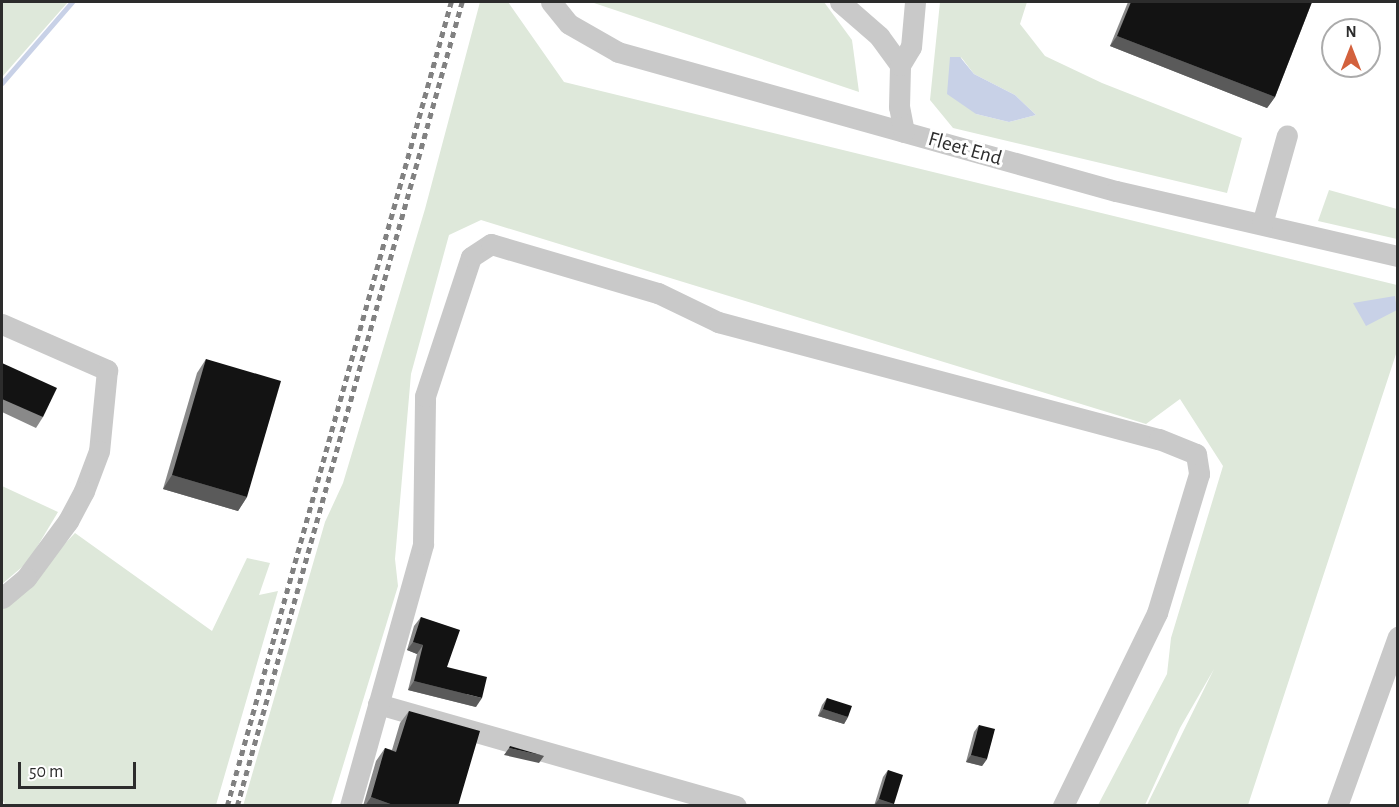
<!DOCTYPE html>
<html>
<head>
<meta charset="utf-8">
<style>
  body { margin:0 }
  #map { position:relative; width:1399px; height:807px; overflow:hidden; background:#fff; font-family:"Alegreya Sans",sans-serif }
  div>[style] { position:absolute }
  .green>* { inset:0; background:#dee8da }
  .water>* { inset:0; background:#c8d1e7 }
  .stream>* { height:4.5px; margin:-2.25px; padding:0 2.25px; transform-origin:2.25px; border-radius:2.25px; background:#c8d1e7 }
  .minor>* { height:21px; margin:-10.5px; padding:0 10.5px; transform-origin:10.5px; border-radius:10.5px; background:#c9c9c9 }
  .rail>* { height:4.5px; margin-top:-2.25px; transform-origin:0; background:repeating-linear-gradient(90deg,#818181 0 6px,transparent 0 10.5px) }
  .wall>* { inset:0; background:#898989 }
  .shaded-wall>* { inset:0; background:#5a5a5a }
  .building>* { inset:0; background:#131313 }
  span { translate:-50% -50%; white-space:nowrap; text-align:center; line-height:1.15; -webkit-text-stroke:6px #fff; paint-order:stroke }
  .street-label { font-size:21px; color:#2c2c2c }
  .frame { position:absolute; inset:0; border:3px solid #2c2c2c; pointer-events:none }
  .north { position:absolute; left:1321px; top:18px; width:60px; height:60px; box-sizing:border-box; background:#fff; border:2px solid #ababab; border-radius:50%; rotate:0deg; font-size:16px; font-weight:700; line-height:24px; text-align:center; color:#2c2c2c }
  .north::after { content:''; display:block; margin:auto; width:21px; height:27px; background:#d3613d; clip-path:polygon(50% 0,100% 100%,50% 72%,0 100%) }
  .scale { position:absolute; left:18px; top:762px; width:118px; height:27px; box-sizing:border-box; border:3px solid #2c2c2c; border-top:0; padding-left:8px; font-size:18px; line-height:21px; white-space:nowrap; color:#2c2c2c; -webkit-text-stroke:4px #fff; paint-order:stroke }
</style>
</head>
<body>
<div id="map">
  <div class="green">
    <i style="clip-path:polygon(2px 2px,68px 2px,2px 77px)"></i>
    <i style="clip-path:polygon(480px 2px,508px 2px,564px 82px,1397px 285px,1397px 351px,1248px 805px,1147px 805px,1214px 669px,1180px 728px,1145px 805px,1098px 805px,1167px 674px,1171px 638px,1223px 466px,1180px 399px,1146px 424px,481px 220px,449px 235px,411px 374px,395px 559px,398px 586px,331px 805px,243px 806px,325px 522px,343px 483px,425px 209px)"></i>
    <i style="clip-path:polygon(591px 2px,824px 2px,852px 40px,859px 92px)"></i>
    <i style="clip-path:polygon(evenodd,940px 2px,1027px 2px,1020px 24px,1045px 56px,1102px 83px,1242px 138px,1227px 193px,953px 128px,930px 100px,940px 2px,961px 57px,974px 74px,1015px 95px,1036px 115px,1009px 122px,976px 114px,961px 57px)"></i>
    <i style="clip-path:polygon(1329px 190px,1397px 209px,1397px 239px,1318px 221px)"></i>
    <i style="clip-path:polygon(2px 486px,58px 512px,28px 562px,2px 584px)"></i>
    <i style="clip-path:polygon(75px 533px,212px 631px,247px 558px,270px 563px,259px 595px,278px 591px,216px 805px,6px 806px,2px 799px,2px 610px)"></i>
  </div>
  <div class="water">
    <i style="clip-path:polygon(950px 57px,960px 57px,974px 74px,1015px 95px,1036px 115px,1009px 122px,976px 114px,947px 94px)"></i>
    <i style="clip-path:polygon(1395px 296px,1397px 310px,1366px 326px,1353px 303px)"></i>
  </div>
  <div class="stream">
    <i style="left:2px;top:83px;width:107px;rotate:-49.2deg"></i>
  </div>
  <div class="minor">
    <i style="left:551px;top:2px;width:28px;rotate:51deg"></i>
    <i style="left:569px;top:24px;width:56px;rotate:29.7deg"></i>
    <i style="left:618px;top:52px;width:517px;rotate:15.6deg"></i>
    <i style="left:1116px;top:191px;width:289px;rotate:13deg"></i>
    <i style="left:840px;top:2px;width:52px;rotate:41.1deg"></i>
    <i style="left:879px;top:36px;width:36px;rotate:54deg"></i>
    <i style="left:904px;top:132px;width:25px;rotate:-101deg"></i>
    <i style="left:899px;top:107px;width:42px;rotate:-88.6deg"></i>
    <i style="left:900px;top:65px;width:21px;rotate:-59deg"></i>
    <i style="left:911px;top:47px;width:45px;rotate:-84.9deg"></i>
    <i style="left:1262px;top:224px;width:92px;rotate:-74.3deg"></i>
    <i style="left:2px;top:324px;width:115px;rotate:23.7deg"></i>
    <i style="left:107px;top:370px;width:81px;rotate:95.6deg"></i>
    <i style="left:99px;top:451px;width:43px;rotate:110.6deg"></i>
    <i style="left:84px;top:491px;width:34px;rotate:118deg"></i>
    <i style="left:68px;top:521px;width:71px;rotate:126.4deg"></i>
    <i style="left:26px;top:578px;width:31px;rotate:140deg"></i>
    <i style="left:378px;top:704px;width:372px;rotate:15.9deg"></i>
    <i style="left:350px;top:806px;width:272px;rotate:-74.4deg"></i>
    <i style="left:423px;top:544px;width:148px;rotate:-89.2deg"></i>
    <i style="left:425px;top:396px;width:146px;rotate:-71.7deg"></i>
    <i style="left:471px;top:257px;width:24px;rotate:-33deg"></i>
    <i style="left:491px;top:244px;width:174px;rotate:16.4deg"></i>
    <i style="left:658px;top:293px;width:67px;rotate:25.8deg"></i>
    <i style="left:718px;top:322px;width:456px;rotate:14.9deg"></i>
    <i style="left:1159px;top:439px;width:40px;rotate:22deg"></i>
    <i style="left:1196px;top:454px;width:20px;rotate:81deg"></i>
    <i style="left:1199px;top:474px;width:145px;rotate:106.8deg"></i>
    <i style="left:1157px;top:613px;width:215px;rotate:116deg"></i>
    <i style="left:1337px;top:806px;width:180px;rotate:-70.2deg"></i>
  </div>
  <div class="rail">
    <i style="left:227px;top:806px;width:835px;rotate:-74.43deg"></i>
    <i style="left:237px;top:806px;width:835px;rotate:-74.37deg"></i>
  </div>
  <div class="wall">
    <i style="clip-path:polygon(1128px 2px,1312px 2px,1275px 97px,1267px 108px,1110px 46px)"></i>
    <i style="clip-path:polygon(206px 359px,247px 497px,238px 511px,163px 489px,197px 373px)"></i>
    <i style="clip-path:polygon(2px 363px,43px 417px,36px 428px,2px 412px)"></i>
    <i style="clip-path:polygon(421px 617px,447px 667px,476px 707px,408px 690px,417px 654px,407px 650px,414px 626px)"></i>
    <i style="clip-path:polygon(827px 698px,848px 717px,844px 724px,818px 716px,822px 705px)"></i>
    <i style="clip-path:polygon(409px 711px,458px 806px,363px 806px,376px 761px,385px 748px,392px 750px,400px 723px)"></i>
    <i style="clip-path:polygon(979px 725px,987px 759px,982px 766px,966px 762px,974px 732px)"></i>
    <i style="clip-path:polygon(888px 770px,894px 804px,893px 806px,874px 806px,883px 777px)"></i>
  </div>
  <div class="shaded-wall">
    <i style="clip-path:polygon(1117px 36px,1275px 97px,1267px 108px,1110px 46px)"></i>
    <i style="clip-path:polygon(172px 475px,247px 497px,238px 511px,163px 489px)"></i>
    <i style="clip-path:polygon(413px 642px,423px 645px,417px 654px,407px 650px)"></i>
    <i style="clip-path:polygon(414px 681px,482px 698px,476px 707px,408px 690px)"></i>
    <i style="clip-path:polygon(823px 709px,848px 717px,844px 724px,818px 716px)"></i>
    <i style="clip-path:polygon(509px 748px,544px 756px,539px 763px,504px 755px)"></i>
    <i style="clip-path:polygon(971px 755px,987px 759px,982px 766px,966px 762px)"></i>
    <i style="clip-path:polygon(371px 797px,396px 806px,365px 806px)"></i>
    <i style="clip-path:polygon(879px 799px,894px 804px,893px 806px,874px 806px)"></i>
  </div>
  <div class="building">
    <i style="clip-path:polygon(1131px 2px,1312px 2px,1275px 97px,1117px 36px)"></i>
    <i style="clip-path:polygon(206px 359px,281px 381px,247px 497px,172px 475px)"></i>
    <i style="clip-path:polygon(2px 363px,57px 388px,43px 417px,2px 399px)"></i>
    <i style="clip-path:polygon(421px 617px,460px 630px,447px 667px,487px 677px,482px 698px,414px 681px,423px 645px,413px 642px)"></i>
    <i style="clip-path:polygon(827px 698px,852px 706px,848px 717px,823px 709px)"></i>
    <i style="clip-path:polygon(409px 711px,480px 731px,458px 806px,396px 806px,371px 797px,385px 748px,396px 752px)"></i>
    <i style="clip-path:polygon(979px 725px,995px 729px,987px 759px,971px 755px)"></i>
    <i style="clip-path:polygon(510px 746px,544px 756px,509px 748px)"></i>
    <i style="clip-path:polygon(888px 770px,903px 775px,894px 804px,879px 799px)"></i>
  </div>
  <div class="street-label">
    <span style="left:965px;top:149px;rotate:16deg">Fleet End</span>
  </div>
  <div class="frame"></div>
  <div class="north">N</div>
  <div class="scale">50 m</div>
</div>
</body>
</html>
